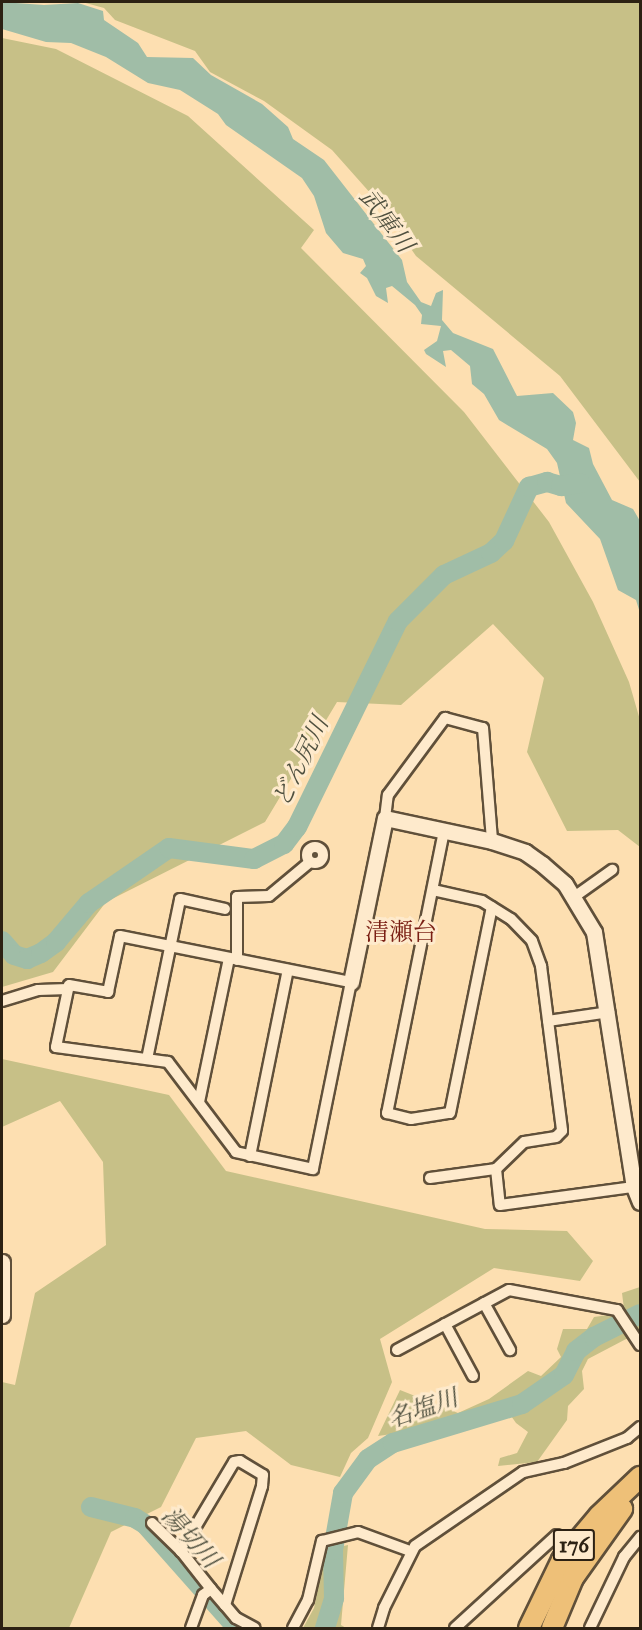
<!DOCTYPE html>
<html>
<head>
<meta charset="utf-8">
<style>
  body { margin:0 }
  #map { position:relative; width:642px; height:1630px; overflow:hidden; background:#fddfb1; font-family:"IM FELL Great Primer","Noto Serif JP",serif }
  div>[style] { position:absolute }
  .green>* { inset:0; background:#c7c087 }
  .water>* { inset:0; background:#a0bda7 }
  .river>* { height:20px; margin:-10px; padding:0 10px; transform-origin:10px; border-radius:10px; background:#a0bda7 }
  .roads { filter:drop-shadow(2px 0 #60503a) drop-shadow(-2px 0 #60503a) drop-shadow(0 2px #60503a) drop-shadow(0 -2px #60503a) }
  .street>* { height:10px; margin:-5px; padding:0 5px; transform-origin:5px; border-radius:5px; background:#feeacc }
  .street>.ring { margin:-5px; padding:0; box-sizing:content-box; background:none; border:10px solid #feeacc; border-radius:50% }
  .secondary>* { height:15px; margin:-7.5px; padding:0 7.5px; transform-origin:7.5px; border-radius:7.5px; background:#feeacc }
  .highway>* { height:20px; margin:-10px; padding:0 10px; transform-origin:10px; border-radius:10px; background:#eec078 }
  span { translate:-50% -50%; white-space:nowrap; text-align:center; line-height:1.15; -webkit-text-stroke:6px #feeacc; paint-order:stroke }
  .shield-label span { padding:2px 4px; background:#feeacc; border:2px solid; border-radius:4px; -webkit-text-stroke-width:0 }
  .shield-label { font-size:21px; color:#2c2113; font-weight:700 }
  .water-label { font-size:24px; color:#4f503f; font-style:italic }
  .neighbourhood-label { font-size:24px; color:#7a1f14 }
  .frame { position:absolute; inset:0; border:3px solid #2c2113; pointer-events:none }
</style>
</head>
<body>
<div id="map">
  <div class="green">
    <i style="clip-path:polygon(82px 2px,640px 2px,640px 482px,560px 376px,416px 256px,380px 204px,332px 150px,264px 101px,210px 72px,195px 51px,115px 20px,104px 8px)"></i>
    <i style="clip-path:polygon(2px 38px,56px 49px,188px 116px,314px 230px,301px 248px,464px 412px,549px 522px,593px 602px,629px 682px,640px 720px,640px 847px,618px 830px,567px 831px,527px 752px,544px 678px,493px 624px,401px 705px,337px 702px,265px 822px,106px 902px,53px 972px,2px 987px)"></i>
    <i style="clip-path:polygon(2px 1059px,169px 1095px,226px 1171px,485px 1229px,567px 1231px,593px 1261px,580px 1281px,494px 1268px,380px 1339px,392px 1382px,368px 1438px,351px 1453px,340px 1477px,291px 1465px,246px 1431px,196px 1438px,161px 1507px,111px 1532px,69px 1628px,2px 1628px,2px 1382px,15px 1385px,35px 1293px,106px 1245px,103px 1162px,60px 1101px,2px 1127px)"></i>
    <i style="clip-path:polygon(640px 1287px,640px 1331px,624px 1309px,622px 1293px)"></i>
    <i style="clip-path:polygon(615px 1314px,628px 1338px,588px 1359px,582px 1371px,584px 1389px,568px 1406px,567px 1420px,537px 1462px,498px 1466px,500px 1458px,517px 1453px,528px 1432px,516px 1423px,502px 1403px,420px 1430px,378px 1436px,400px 1390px,458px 1413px,489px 1399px,528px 1371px,541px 1376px,561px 1357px,557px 1349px,563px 1329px,587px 1329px,594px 1317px)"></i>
    <i style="clip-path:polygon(348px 1545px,341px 1625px,346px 1628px,303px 1628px,314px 1608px,326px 1550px)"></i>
  </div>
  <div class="water">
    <i style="clip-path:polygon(2px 2px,44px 5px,78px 3px,103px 11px,104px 20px,138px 43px,147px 57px,193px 58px,211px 75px,262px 104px,288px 127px,293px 139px,324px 160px,402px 260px,407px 282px,421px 302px,431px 306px,436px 293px,443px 290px,442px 320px,453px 333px,493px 349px,517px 396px,553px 393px,573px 412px,576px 423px,573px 440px,589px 448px,593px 464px,612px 500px,633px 509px,640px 521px,640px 613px,636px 600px,618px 590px,600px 539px,566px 503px,557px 463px,547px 449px,499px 420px,484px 394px,472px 384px,470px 366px,451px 350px,443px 351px,446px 367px,426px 354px,424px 350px,437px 341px,441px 326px,421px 324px,422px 315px,415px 305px,392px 286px,386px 288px,388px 303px,376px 296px,367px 278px,360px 273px,366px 266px,363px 259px,343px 253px,326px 233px,314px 196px,302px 178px,226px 125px,218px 114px,180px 90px,148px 83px,106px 57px,71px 43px,46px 42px,2px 29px)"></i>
  </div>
  <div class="river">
    <i style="left:2px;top:941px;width:18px;rotate:49deg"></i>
    <i style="left:14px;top:955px;width:14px;rotate:17deg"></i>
    <i style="left:27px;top:959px;width:15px;rotate:-23deg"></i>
    <i style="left:41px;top:953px;width:19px;rotate:-36deg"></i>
    <i style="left:56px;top:942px;width:51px;rotate:-49.8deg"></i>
    <i style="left:89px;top:903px;width:97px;rotate:-34.5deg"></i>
    <i style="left:169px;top:848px;width:86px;rotate:7.4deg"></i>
    <i style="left:254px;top:859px;width:34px;rotate:-27deg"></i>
    <i style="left:284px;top:844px;width:21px;rotate:-53deg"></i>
    <i style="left:297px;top:827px;width:229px;rotate:-63.9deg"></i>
    <i style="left:398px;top:621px;width:65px;rotate:-45deg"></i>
    <i style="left:444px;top:575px;width:52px;rotate:-25.1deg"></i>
    <i style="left:491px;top:553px;width:18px;rotate:-43deg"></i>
    <i style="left:504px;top:541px;width:60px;rotate:-65.2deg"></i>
    <i style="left:529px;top:487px;width:19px;rotate:-16deg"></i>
    <i style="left:547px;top:482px;width:15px;rotate:16deg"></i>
    <i style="left:561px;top:486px;width:19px;rotate:-9deg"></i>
    <i style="left:91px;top:1507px;width:45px;rotate:14deg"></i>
    <i style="left:135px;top:1518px;width:13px;rotate:32deg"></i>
    <i style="left:146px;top:1525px;width:137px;rotate:48.5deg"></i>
    <i style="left:325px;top:1628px;width:31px;rotate:-73deg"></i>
    <i style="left:334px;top:1598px;width:48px;rotate:-91.2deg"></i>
    <i style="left:333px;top:1550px;width:58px;rotate:-80deg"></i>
    <i style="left:343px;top:1493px;width:42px;rotate:-53.7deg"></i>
    <i style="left:368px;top:1459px;width:30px;rotate:-33deg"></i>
    <i style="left:393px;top:1443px;width:135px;rotate:-16.8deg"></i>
    <i style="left:522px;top:1404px;width:51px;rotate:-34.6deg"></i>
    <i style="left:564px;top:1375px;width:27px;rotate:-63deg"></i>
    <i style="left:576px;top:1351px;width:23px;rotate:-38deg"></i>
    <i style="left:594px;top:1337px;width:51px;rotate:-26.6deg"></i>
  </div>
  <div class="roads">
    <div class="street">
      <i style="left:385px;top:818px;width:23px;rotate:-83deg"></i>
      <i style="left:388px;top:795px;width:96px;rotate:-53.5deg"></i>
      <i style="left:445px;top:718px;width:39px;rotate:15deg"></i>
      <i style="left:483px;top:728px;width:113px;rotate:85.4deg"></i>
      <i style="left:444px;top:831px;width:288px;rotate:101.4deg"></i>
      <i style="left:387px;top:1113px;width:25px;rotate:14deg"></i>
      <i style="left:411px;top:1119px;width:39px;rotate:-9deg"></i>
      <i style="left:450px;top:1113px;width:210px;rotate:-78.5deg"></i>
      <i class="ring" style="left:307px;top:847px;width:6px;height:6px"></i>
      <i style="left:433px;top:890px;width:50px;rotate:12.7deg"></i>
      <i style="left:482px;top:901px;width:34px;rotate:32deg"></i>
      <i style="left:511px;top:919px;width:30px;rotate:46deg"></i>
      <i style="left:532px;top:941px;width:27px;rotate:70deg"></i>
      <i style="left:541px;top:966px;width:166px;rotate:82.7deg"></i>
      <i style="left:562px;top:1131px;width:8px;rotate:135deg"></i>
      <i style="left:556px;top:1137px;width:32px;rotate:171deg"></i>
      <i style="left:524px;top:1142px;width:39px;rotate:136deg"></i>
      <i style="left:496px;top:1169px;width:36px;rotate:84deg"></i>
      <i style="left:500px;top:1205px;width:135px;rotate:-7.7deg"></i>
      <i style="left:574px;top:897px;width:47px;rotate:-35.4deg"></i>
      <i style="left:120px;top:936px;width:236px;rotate:11.3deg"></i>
      <i style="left:351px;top:982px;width:191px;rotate:101.5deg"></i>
      <i style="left:313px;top:1169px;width:79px;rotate:-167.6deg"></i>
      <i style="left:236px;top:1152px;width:113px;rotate:-127.1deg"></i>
      <i style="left:168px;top:1062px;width:113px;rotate:-172.4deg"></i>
      <i style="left:56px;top:1047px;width:63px;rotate:-78.2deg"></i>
      <i style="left:69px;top:985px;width:40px;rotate:10deg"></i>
      <i style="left:108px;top:992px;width:57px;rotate:-77.9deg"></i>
      <i style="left:237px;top:960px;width:63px;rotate:-90deg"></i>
      <i style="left:237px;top:897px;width:32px;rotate:-2deg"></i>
      <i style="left:269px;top:896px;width:53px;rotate:-39.7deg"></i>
      <i style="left:2px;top:1001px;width:38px;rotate:-17deg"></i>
      <i style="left:38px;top:990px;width:30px;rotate:-2deg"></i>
      <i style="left:548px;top:1021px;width:62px;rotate:-8.4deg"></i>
      <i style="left:147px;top:1059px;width:163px;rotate:-78.3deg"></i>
      <i style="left:180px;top:899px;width:46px;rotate:12.5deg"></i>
      <i style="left:199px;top:1102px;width:146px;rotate:-78.2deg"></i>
      <i style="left:250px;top:1156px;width:190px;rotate:-78.5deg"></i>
      <i style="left:430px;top:1178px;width:67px;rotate:-7.8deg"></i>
      <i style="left:484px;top:1303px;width:54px;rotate:61deg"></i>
      <i style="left:445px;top:1324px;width:59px;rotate:61.7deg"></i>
      <i style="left:397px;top:1350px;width:127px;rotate:-28.2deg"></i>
      <i style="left:509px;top:1290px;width:110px;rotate:10.5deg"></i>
      <i style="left:617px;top:1310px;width:42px;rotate:56.7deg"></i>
      <i style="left:152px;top:1523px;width:40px;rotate:44deg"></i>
      <i style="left:225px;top:1605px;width:125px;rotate:-72.7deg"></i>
      <i style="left:262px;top:1486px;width:11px;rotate:-85deg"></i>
      <i style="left:263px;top:1475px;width:27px;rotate:-149deg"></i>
      <i style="left:240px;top:1461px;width:6px;rotate:171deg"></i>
      <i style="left:234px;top:1462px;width:104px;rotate:120.8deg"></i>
      <i style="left:181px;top:1551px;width:48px;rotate:51.7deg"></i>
      <i style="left:211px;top:1589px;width:21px;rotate:49deg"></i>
      <i style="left:225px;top:1605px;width:17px;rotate:50deg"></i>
      <i style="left:236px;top:1618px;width:21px;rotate:28deg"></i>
      <i style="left:191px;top:1628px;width:35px;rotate:-70deg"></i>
      <i style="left:203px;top:1595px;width:10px;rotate:-37deg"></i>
      <i style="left:293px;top:1628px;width:32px;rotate:-62deg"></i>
      <i style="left:308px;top:1600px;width:61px;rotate:-76.7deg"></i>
      <i style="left:322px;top:1541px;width:37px;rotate:-14deg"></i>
      <i style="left:358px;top:1532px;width:55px;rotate:20.1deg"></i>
      <i style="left:378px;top:1628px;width:21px;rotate:-73deg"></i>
      <i style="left:384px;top:1608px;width:69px;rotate:-63.4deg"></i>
      <i style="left:415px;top:1546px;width:131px;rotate:-34.4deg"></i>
      <i style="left:523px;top:1472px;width:42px;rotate:-12.4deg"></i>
      <i style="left:564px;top:1463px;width:68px;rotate:-21.6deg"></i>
      <i style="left:627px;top:1438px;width:17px;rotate:-40deg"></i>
      <i style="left:455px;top:1628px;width:138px;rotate:-42.4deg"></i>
      <i style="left:590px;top:1628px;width:79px;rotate:-64.4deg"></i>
      <i style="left:624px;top:1557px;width:26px;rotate:-51deg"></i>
    </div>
    <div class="secondary">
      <i style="left:351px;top:982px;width:167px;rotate:-78.3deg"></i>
      <i style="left:385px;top:818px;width:109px;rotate:12.1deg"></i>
      <i style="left:492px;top:841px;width:35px;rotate:18deg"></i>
      <i style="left:525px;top:852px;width:21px;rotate:35deg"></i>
      <i style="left:542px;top:864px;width:30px;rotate:41deg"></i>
      <i style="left:565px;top:884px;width:56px;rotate:58.9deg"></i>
      <i style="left:594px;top:932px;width:258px;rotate:81.1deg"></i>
      <i style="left:634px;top:1187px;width:16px;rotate:68deg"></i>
      <i style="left:2px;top:1262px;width:53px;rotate:90deg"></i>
    </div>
    <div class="highway">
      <i style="left:529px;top:1628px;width:76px;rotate:-64.1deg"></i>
      <i style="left:562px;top:1560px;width:57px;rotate:-49.9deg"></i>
      <i style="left:599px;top:1516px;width:57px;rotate:-43.6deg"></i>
      <i style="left:552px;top:1628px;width:54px;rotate:-67.2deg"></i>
      <i style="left:573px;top:1578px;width:85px;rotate:-54.6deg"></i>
    </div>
  </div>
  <div class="shield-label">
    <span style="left:574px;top:1545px">176</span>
  </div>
  <div class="water-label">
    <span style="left:386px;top:221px;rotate:53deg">武庫川</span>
    <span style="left:301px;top:762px;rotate:-64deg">どん尻川</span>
    <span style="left:423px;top:1409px;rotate:-19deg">名塩川</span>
    <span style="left:190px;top:1538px;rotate:48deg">湯切川</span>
  </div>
  <div class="neighbourhood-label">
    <span style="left:401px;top:933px">清瀬台</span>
  </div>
  <div class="frame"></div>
</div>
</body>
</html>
